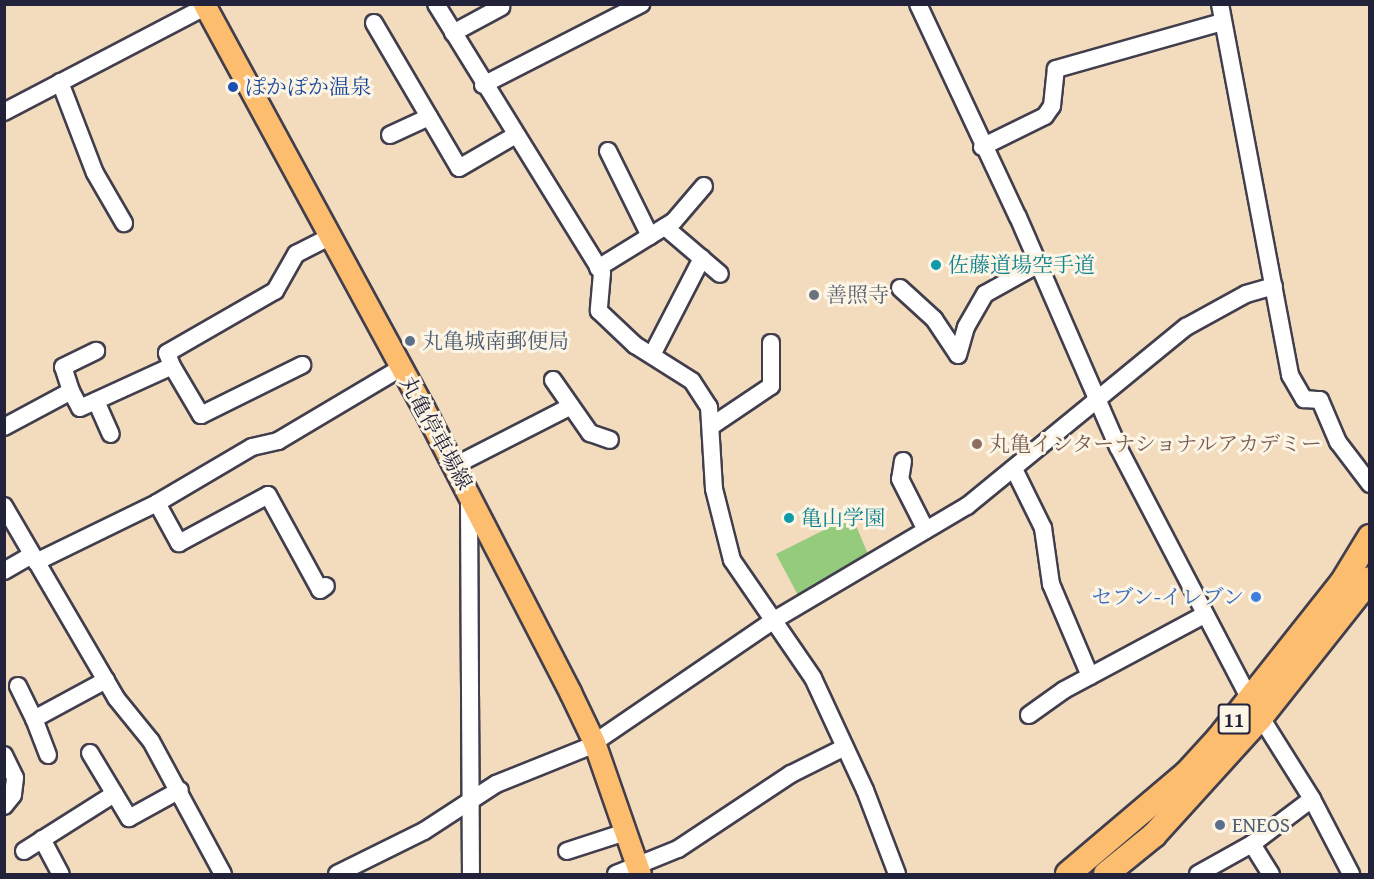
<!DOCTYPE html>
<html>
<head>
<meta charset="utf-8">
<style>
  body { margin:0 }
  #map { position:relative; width:1374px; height:879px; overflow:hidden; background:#f3dcbd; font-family:"Gentium Book Plus","Noto Serif JP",serif }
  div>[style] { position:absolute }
  .green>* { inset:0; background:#95cb7c }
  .roads { filter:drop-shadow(2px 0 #413e4e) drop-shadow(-2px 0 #413e4e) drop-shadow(0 2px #413e4e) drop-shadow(0 -2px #413e4e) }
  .minor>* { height:16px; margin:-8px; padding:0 8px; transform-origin:8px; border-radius:8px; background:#fff }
  .major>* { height:21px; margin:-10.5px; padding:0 10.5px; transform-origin:10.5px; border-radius:10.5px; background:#fcbd6f }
  .highway>* { height:24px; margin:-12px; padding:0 12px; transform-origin:12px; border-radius:12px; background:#fcbd6f }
  .dots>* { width:16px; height:16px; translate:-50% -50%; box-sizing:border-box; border:3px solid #fcf5e5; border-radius:50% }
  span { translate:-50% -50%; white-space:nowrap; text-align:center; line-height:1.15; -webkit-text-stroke:6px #fcf5e5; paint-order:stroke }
  .shield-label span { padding:2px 4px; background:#fcf5e5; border:2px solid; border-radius:4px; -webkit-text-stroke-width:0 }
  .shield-label { font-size:20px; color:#22223b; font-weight:700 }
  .transit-label { font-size:21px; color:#164399 }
  .left { translate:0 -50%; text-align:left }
  .culture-label { font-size:21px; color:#0d838f }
  .worship-label { font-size:21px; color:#5b616d }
  .service-label { font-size:21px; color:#4e5e75 }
  .street-label { font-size:21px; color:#22223b }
  .education-label { font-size:21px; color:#785e54 }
  .shop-label { font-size:21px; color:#366cbe }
  .right { translate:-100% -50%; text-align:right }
  .frame { position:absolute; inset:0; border:6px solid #22223b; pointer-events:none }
</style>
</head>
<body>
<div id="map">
  <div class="green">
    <i style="clip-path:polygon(852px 516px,870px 559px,800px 599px,776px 554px)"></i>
  </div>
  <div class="roads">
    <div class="minor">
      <i style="left:436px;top:4px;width:316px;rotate:58.3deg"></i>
      <i style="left:602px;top:273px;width:38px;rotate:95deg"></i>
      <i style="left:599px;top:311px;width:50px;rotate:43.4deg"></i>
      <i style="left:635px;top:345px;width:67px;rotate:32.3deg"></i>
      <i style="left:692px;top:381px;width:31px;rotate:57deg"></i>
      <i style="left:709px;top:407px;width:82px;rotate:86.5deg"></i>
      <i style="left:714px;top:489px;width:73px;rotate:75.8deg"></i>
      <i style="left:732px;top:560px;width:143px;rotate:55.5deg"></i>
      <i style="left:813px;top:678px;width:123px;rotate:65.1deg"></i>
      <i style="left:865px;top:790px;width:90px;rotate:69.1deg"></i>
      <i style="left:918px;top:4px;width:235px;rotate:64.9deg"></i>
      <i style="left:1018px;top:217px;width:251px;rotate:66.5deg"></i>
      <i style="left:1118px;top:447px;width:285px;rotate:62.4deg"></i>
      <i style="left:1250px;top:700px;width:117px;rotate:57.9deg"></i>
      <i style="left:1312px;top:799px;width:85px;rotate:62.5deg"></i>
      <i style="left:1220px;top:4px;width:378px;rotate:79.3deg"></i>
      <i style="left:1290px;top:375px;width:28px;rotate:60deg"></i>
      <i style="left:1304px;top:399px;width:16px;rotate:4deg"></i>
      <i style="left:1320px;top:400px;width:46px;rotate:66.8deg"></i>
      <i style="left:1338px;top:442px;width:53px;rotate:52.7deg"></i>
      <i style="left:374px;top:23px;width:168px;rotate:59.6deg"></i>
      <i style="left:459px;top:168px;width:64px;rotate:-30.2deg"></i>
      <i style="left:453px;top:33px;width:55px;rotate:-28.4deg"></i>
      <i style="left:60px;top:82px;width:97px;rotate:69deg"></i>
      <i style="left:95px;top:173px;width:58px;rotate:59.9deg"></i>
      <i style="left:483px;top:85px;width:178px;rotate:-27.1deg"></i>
      <i style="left:4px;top:112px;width:227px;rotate:-27.6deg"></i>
      <i style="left:390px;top:135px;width:43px;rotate:-24.8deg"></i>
      <i style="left:982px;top:147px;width:70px;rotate:-26.2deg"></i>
      <i style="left:1045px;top:116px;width:12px;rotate:-55deg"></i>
      <i style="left:1052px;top:106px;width:37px;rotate:-84deg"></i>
      <i style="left:1056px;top:69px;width:173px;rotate:-15.8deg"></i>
      <i style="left:608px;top:151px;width:95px;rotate:63.7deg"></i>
      <i style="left:665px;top:227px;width:72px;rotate:40.5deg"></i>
      <i style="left:598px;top:268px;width:89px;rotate:-31.7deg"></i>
      <i style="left:674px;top:221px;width:46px;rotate:-49.4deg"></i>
      <i style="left:900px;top:288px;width:46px;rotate:42.4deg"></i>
      <i style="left:934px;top:319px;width:43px;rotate:56.3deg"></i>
      <i style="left:958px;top:355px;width:29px;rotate:-74deg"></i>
      <i style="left:966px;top:327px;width:38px;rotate:-60deg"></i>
      <i style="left:985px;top:294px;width:60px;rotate:-29.1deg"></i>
      <i style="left:652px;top:355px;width:109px;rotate:-62.7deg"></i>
      <i style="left:172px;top:366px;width:14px;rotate:-111deg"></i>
      <i style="left:167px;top:353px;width:125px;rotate:-29.9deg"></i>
      <i style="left:275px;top:291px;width:43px;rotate:-60.4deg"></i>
      <i style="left:296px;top:254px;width:35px;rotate:-27deg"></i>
      <i style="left:553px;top:380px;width:65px;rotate:55.1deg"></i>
      <i style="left:590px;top:433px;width:21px;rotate:19deg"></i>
      <i style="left:71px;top:391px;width:25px;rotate:-108deg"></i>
      <i style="left:63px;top:367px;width:37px;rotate:-26deg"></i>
      <i style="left:96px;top:401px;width:36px;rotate:66deg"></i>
      <i style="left:713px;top:425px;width:70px;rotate:-33.9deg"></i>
      <i style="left:771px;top:386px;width:43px;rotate:-90deg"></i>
      <i style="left:4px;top:427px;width:76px;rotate:-28.2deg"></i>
      <i style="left:71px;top:391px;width:19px;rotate:62deg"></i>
      <i style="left:80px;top:408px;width:101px;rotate:-24.5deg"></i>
      <i style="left:172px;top:366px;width:57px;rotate:59.4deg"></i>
      <i style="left:201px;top:415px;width:113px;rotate:-26.3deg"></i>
      <i style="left:903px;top:461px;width:18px;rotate:99deg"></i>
      <i style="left:900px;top:479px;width:57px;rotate:63deg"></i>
      <i style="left:454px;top:466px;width:131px;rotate:-27.1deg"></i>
      <i style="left:1014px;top:469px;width:66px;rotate:63.8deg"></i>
      <i style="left:1043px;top:528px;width:57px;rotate:81.9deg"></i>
      <i style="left:1051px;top:584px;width:100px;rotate:67deg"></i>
      <i style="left:469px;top:499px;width:375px;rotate:89.7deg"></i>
      <i style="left:157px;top:503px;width:46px;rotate:61.2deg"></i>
      <i style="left:179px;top:543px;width:101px;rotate:-28.3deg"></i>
      <i style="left:268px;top:495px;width:108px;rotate:61.3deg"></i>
      <i style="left:320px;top:590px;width:7px;rotate:-34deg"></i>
      <i style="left:4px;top:506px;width:222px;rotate:59.7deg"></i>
      <i style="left:116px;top:698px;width:55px;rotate:50.9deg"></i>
      <i style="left:151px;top:741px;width:151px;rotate:61.6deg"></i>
      <i style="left:36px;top:562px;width:135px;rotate:-26deg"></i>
      <i style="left:157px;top:503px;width:110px;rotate:-30.5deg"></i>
      <i style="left:252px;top:447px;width:27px;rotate:-13deg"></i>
      <i style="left:278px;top:441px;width:143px;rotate:-30.7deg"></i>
      <i style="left:4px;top:571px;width:32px;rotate:-30deg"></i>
      <i style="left:18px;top:686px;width:37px;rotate:64deg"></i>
      <i style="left:1029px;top:715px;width:43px;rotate:-35.5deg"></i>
      <i style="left:1064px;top:690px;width:159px;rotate:-28.2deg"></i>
      <i style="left:90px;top:753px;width:76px;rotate:59deg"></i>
      <i style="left:129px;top:818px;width:58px;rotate:-28.8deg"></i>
      <i style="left:4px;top:755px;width:25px;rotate:64deg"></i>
      <i style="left:15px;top:778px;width:17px;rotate:97deg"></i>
      <i style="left:13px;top:795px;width:14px;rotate:129deg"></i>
      <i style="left:48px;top:755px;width:39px;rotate:-111deg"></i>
      <i style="left:34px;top:719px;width:82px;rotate:-28.4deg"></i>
      <i style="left:42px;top:839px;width:40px;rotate:62deg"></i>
      <i style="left:1252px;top:844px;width:36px;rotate:58deg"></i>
      <i style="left:24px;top:851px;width:107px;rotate:-32.3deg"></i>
      <i style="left:567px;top:851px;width:62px;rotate:-17.9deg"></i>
      <i style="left:337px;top:874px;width:97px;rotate:-26.3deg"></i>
      <i style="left:424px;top:831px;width:86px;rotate:-33.1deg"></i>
      <i style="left:496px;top:784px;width:99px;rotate:-21.9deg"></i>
      <i style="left:588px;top:747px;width:225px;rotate:-34.3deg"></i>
      <i style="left:774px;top:620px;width:224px;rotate:-30.6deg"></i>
      <i style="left:967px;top:506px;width:283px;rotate:-39.3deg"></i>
      <i style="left:1186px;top:327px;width:68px;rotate:-28.8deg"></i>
      <i style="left:1246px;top:294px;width:29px;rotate:-16deg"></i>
      <i style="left:616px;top:874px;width:67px;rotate:-22deg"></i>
      <i style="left:678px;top:849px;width:136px;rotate:-33.6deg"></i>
      <i style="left:791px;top:774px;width:60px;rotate:-26.6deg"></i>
      <i style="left:1198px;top:874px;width:62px;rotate:-29.1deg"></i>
      <i style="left:1252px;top:844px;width:75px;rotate:-36.9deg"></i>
    </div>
    <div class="major">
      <i style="left:204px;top:4px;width:459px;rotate:61.5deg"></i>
      <i style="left:423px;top:407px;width:321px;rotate:62.7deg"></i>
      <i style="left:570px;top:692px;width:55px;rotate:64.4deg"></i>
      <i style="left:594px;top:742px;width:140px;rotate:70.8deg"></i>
    </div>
    <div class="highway">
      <i style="left:1068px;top:874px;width:155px;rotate:-40.3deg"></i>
      <i style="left:1186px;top:774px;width:49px;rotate:-47.5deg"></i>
      <i style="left:1219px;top:738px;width:198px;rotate:-51.6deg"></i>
      <i style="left:1342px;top:583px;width:54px;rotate:-58.7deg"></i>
      <i style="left:1106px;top:874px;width:62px;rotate:-39.1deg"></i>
      <i style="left:1154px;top:835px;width:158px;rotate:-47.8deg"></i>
      <i style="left:1260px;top:718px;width:177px;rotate:-51.6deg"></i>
    </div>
  </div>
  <div class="dots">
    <i style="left:233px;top:87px;background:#1a4fb4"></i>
    <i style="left:936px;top:265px;background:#0f9aa8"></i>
    <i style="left:814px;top:295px;background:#6b7280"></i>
    <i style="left:410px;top:341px;background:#5c6f8a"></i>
    <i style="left:977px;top:444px;background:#8d6e63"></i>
    <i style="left:789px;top:518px;background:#0f9aa8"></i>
    <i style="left:1256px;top:597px;background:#3f7fe0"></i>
    <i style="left:1220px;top:825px;background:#5c6f8a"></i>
  </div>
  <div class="shield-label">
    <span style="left:1234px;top:719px">11</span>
  </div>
  <div class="transit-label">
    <span class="left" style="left:245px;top:87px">ぽかぽか温泉</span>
  </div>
  <div class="culture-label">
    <span class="left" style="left:948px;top:265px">佐藤道場空手道</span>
    <span class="left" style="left:801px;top:518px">亀山学園</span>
  </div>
  <div class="worship-label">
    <span class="left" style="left:826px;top:295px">善照寺</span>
  </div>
  <div class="service-label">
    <span class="left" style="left:422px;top:341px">丸亀城南郵便局</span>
    <span class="left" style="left:1232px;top:825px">ENEOS</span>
  </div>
  <div class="street-label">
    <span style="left:436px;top:433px;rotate:61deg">丸亀停車場線</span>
  </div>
  <div class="education-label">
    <span class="left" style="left:989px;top:444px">丸亀インターナショナルアカデミー</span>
  </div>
  <div class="shop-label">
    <span class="right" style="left:1244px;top:597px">セブン-イレブン</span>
  </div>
  <div class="frame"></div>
</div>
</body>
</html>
